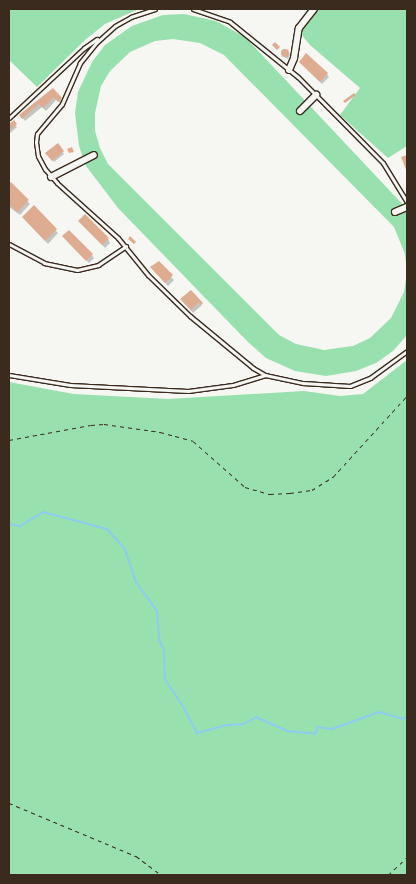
<!DOCTYPE html>
<html>
<head>
<meta charset="utf-8">
<style>
  body { margin:0 }
  #map { position:relative; width:416px; height:884px; overflow:hidden; background:#f6f6f2; font-family:Mynerve,sans-serif }
  div>[style] { position:absolute }
  .green>* { inset:0; background:#98e0ae }
  .shadow>* { inset:0; background:#0003 }
  .stream>* { height:2px; margin:-1px; padding:0 1px; transform-origin:1px; border-radius:1px; background:#8eccef }
  .building>* { inset:0; background:#deac90 }
  .round { border-radius:50% }
  .path>* { height:1px; margin-top:-0.5px; transform-origin:0; background:repeating-linear-gradient(90deg,#3b2a1e 0 4px,transparent 0 8px) }
  .roads { filter:drop-shadow(1px 0 #3b2a1e) drop-shadow(-1px 0 #3b2a1e) drop-shadow(0 1px #3b2a1e) drop-shadow(0 -1px #3b2a1e) }
  .lane>* { height:3px; margin:-1.5px; padding:0 1.5px; transform-origin:1.5px; border-radius:1.5px; background:#f6f6f2 }
  .street>* { height:6px; margin:-3px; padding:0 3px; transform-origin:3px; border-radius:3px; background:#f6f6f2 }
  span { translate:-50% -50%; white-space:nowrap; text-align:center; line-height:1.15; -webkit-text-stroke:4px #f6f6f2; paint-order:stroke }
  .frame { position:absolute; inset:0; border:10px solid #3b2a1e; pointer-events:none }
</style>
</head>
<body>
<div id="map">
  <div class="green">
    <i style="clip-path:polygon(9px 9px,139px 9px,105px 24px,85px 40px,37px 87px,9px 60px)"></i>
    <i style="clip-path:polygon(317px 9px,407px 9px,407px 146px,388px 158px,340px 115px,360px 88px,310px 45px,297px 29px)"></i>
    <i style="clip-path:polygon(evenodd,184px 14px,216px 21px,245px 37px,407px 209px,407px 335px,393px 351px,376px 363px,356px 371px,326px 376px,295px 371px,266px 358px,248px 342px,118px 208px,86px 166px,79px 146px,75px 113px,78px 92px,92px 62px,105px 45px,132px 26px,163px 15px,184px 14px,173px 39px,200px 43px,224px 55px,394px 227px,405px 254px,407px 273px,404px 292px,391px 318px,370px 338px,353px 346px,324px 350px,296px 344px,279px 335px,108px 164px,100px 148px,95px 131px,95px 113px,101px 86px,110px 71px,130px 52px,155px 41px,173px 39px)"></i>
    <i style="clip-path:polygon(407px 360px,407px 875px,9px 875px,9px 382px,74px 394px,168px 399px,304px 391px,340px 396px,363px 394px)"></i>
  </div>
  <div class="shadow">
    <i style="clip-path:polygon(286px 50px,290px 55px,288px 59px,282px 56px)"></i>
    <i style="clip-path:polygon(300px 62px,327px 74px,329px 77px,322px 84px)"></i>
    <i style="clip-path:polygon(53px 90px,63px 102px,61px 104px,57px 99px,46px 111px,42px 107px,25px 121px,21px 116px)"></i>
    <i style="clip-path:polygon(13px 122px,17px 127px,9px 134px,9px 126px)"></i>
    <i style="clip-path:polygon(57px 145px,64px 154px,54px 162px,48px 155px)"></i>
    <i style="clip-path:polygon(11px 184px,30px 204px,20px 215px,9px 207px,9px 186px)"></i>
    <i style="clip-path:polygon(34px 207px,58px 233px,48px 244px,23px 217px)"></i>
    <i style="clip-path:polygon(85px 216px,108px 239px,110px 243px,105px 248px,82px 224px)"></i>
    <i style="clip-path:polygon(66px 240px,92px 255px,94px 258px,89px 263px)"></i>
    <i style="clip-path:polygon(159px 263px,174px 280px,168px 286px,154px 271px)"></i>
    <i style="clip-path:polygon(200px 301px,202px 305px,193px 313px,184px 303px)"></i>
  </div>
  <div class="stream">
    <i style="left:9px;top:524px;width:11px;rotate:10deg"></i>
    <i style="left:20px;top:526px;width:27px;rotate:-31deg"></i>
    <i style="left:43px;top:512px;width:66px;rotate:14.9deg"></i>
    <i style="left:107px;top:529px;width:27px;rotate:48deg"></i>
    <i style="left:125px;top:549px;width:35px;rotate:72deg"></i>
    <i style="left:136px;top:582px;width:36px;rotate:54deg"></i>
    <i style="left:157px;top:611px;width:29px;rotate:86deg"></i>
    <i style="left:159px;top:640px;width:11px;rotate:63deg"></i>
    <i style="left:164px;top:650px;width:29px;rotate:88deg"></i>
    <i style="left:165px;top:679px;width:31px;rotate:57deg"></i>
    <i style="left:182px;top:705px;width:32px;rotate:62deg"></i>
    <i style="left:197px;top:733px;width:31px;rotate:-15deg"></i>
    <i style="left:227px;top:725px;width:17px;rotate:-3deg"></i>
    <i style="left:244px;top:724px;width:14px;rotate:-30deg"></i>
    <i style="left:256px;top:717px;width:35px;rotate:24deg"></i>
    <i style="left:288px;top:731px;width:27px;rotate:6deg"></i>
    <i style="left:315px;top:734px;width:8px;rotate:-67deg"></i>
    <i style="left:318px;top:727px;width:14px;rotate:8deg"></i>
    <i style="left:332px;top:729px;width:50px;rotate:-19.9deg"></i>
    <i style="left:379px;top:712px;width:25px;rotate:16deg"></i>
    <i style="left:403px;top:719px;width:5px;rotate:-37deg"></i>
  </div>
  <div class="building">
    <i style="clip-path:polygon(275px 42px,280px 47px,277px 50px,272px 45px)"></i>
    <i class="round" style="left:281px;top:49px;width:8px;height:8px"></i>
    <i style="clip-path:polygon(306px 53px,328px 73px,320px 82px,299px 62px)"></i>
    <i style="clip-path:polygon(53px 88px,62px 98px,58px 102px,54px 97px,43px 108px,39px 104px,22px 119px,19px 115px)"></i>
    <i style="clip-path:polygon(354px 93px,356px 95px,345px 103px,343px 101px)"></i>
    <i style="clip-path:polygon(14px 120px,17px 124px,9px 131px,9px 124px)"></i>
    <i style="clip-path:polygon(58px 143px,64px 151px,52px 161px,45px 153px)"></i>
    <i style="clip-path:polygon(72px 147px,74px 152px,69px 153px,67px 149px)"></i>
    <i style="clip-path:polygon(407px 155px,407px 172px,401px 157px)"></i>
    <i style="clip-path:polygon(11px 182px,29px 200px,17px 212px,11px 206px,9px 207px,9px 184px)"></i>
    <i style="clip-path:polygon(34px 205px,57px 229px,45px 241px,22px 217px)"></i>
    <i style="clip-path:polygon(85px 214px,109px 238px,102px 245px,78px 221px)"></i>
    <i style="clip-path:polygon(69px 230px,93px 254px,86px 261px,62px 236px)"></i>
    <i style="clip-path:polygon(130px 236px,136px 242px,134px 244px,128px 239px)"></i>
    <i style="clip-path:polygon(159px 261px,173px 275px,165px 283px,150px 267px)"></i>
    <i style="clip-path:polygon(191px 290px,203px 303px,201px 305px,199px 302px,191px 310px,180px 299px)"></i>
  </div>
  <div class="path">
    <i style="left:9px;top:440px;width:83px;rotate:-10.4deg"></i>
    <i style="left:91px;top:425px;width:13px;rotate:-4deg"></i>
    <i style="left:104px;top:424px;width:57px;rotate:8.1deg"></i>
    <i style="left:160px;top:432px;width:34px;rotate:15deg"></i>
    <i style="left:193px;top:441px;width:69px;rotate:41.5deg"></i>
    <i style="left:245px;top:487px;width:26px;rotate:16deg"></i>
    <i style="left:270px;top:494px;width:20px;rotate:-3deg"></i>
    <i style="left:290px;top:493px;width:22px;rotate:-8deg"></i>
    <i style="left:312px;top:490px;width:25px;rotate:-32deg"></i>
    <i style="left:333px;top:477px;width:110px;rotate:-47.6deg"></i>
    <i style="left:9px;top:803px;width:138px;rotate:22.7deg"></i>
    <i style="left:136px;top:856px;width:31px;rotate:37deg"></i>
    <i style="left:388px;top:875px;width:26px;rotate:-43deg"></i>
  </div>
  <div class="roads">
    <div class="lane">
      <i style="left:155px;top:9px;width:25px;rotate:162deg"></i>
      <i style="left:131px;top:17px;width:18px;rotate:151deg"></i>
      <i style="left:115px;top:26px;width:25px;rotate:138deg"></i>
      <i style="left:96px;top:43px;width:26px;rotate:129deg"></i>
      <i style="left:80px;top:63px;width:45px;rotate:113.7deg"></i>
      <i style="left:62px;top:104px;width:39px;rotate:130deg"></i>
      <i style="left:37px;top:134px;width:8px;rotate:97deg"></i>
      <i style="left:36px;top:142px;width:14px;rotate:82deg"></i>
      <i style="left:38px;top:156px;width:15px;rotate:62deg"></i>
      <i style="left:45px;top:169px;width:18px;rotate:49deg"></i>
      <i style="left:57px;top:183px;width:82px;rotate:42deg"></i>
      <i style="left:118px;top:238px;width:48px;rotate:51deg"></i>
      <i style="left:148px;top:275px;width:59px;rotate:44.3deg"></i>
      <i style="left:190px;top:316px;width:82px;rotate:39.5deg"></i>
      <i style="left:253px;top:368px;width:14px;rotate:30deg"></i>
      <i style="left:265px;top:375px;width:39px;rotate:12deg"></i>
      <i style="left:303px;top:383px;width:47px;rotate:3.7deg"></i>
      <i style="left:350px;top:386px;width:22px;rotate:-22deg"></i>
      <i style="left:370px;top:378px;width:46px;rotate:-36.1deg"></i>
      <i style="left:193px;top:9px;width:39px;rotate:19deg"></i>
      <i style="left:230px;top:22px;width:87px;rotate:39deg"></i>
      <i style="left:298px;top:77px;width:121px;rotate:45.3deg"></i>
      <i style="left:383px;top:163px;width:46px;rotate:58.4deg"></i>
      <i style="left:9px;top:118px;width:103px;rotate:-43deg"></i>
      <i style="left:84px;top:48px;width:16px;rotate:-35deg"></i>
      <i style="left:9px;top:244px;width:40px;rotate:28deg"></i>
      <i style="left:44px;top:263px;width:34px;rotate:12deg"></i>
      <i style="left:77px;top:270px;width:22px;rotate:-13deg"></i>
      <i style="left:98px;top:265px;width:34px;rotate:-34deg"></i>
      <i style="left:9px;top:375px;width:62px;rotate:9.3deg"></i>
      <i style="left:70px;top:385px;width:118px;rotate:2.9deg"></i>
      <i style="left:188px;top:391px;width:45px;rotate:-7.6deg"></i>
      <i style="left:233px;top:385px;width:34px;rotate:-17deg"></i>
    </div>
    <div class="street">
      <i style="left:289px;top:70px;width:13px;rotate:-67deg"></i>
      <i style="left:294px;top:58px;width:30px;rotate:-81deg"></i>
      <i style="left:299px;top:28px;width:24px;rotate:-52deg"></i>
      <i style="left:300px;top:111px;width:23px;rotate:-45deg"></i>
      <i style="left:51px;top:177px;width:48px;rotate:-27.1deg"></i>
      <i style="left:395px;top:212px;width:13px;rotate:-23deg"></i>
    </div>
  </div>
  <div class="frame"></div>
</div>
</body>
</html>
